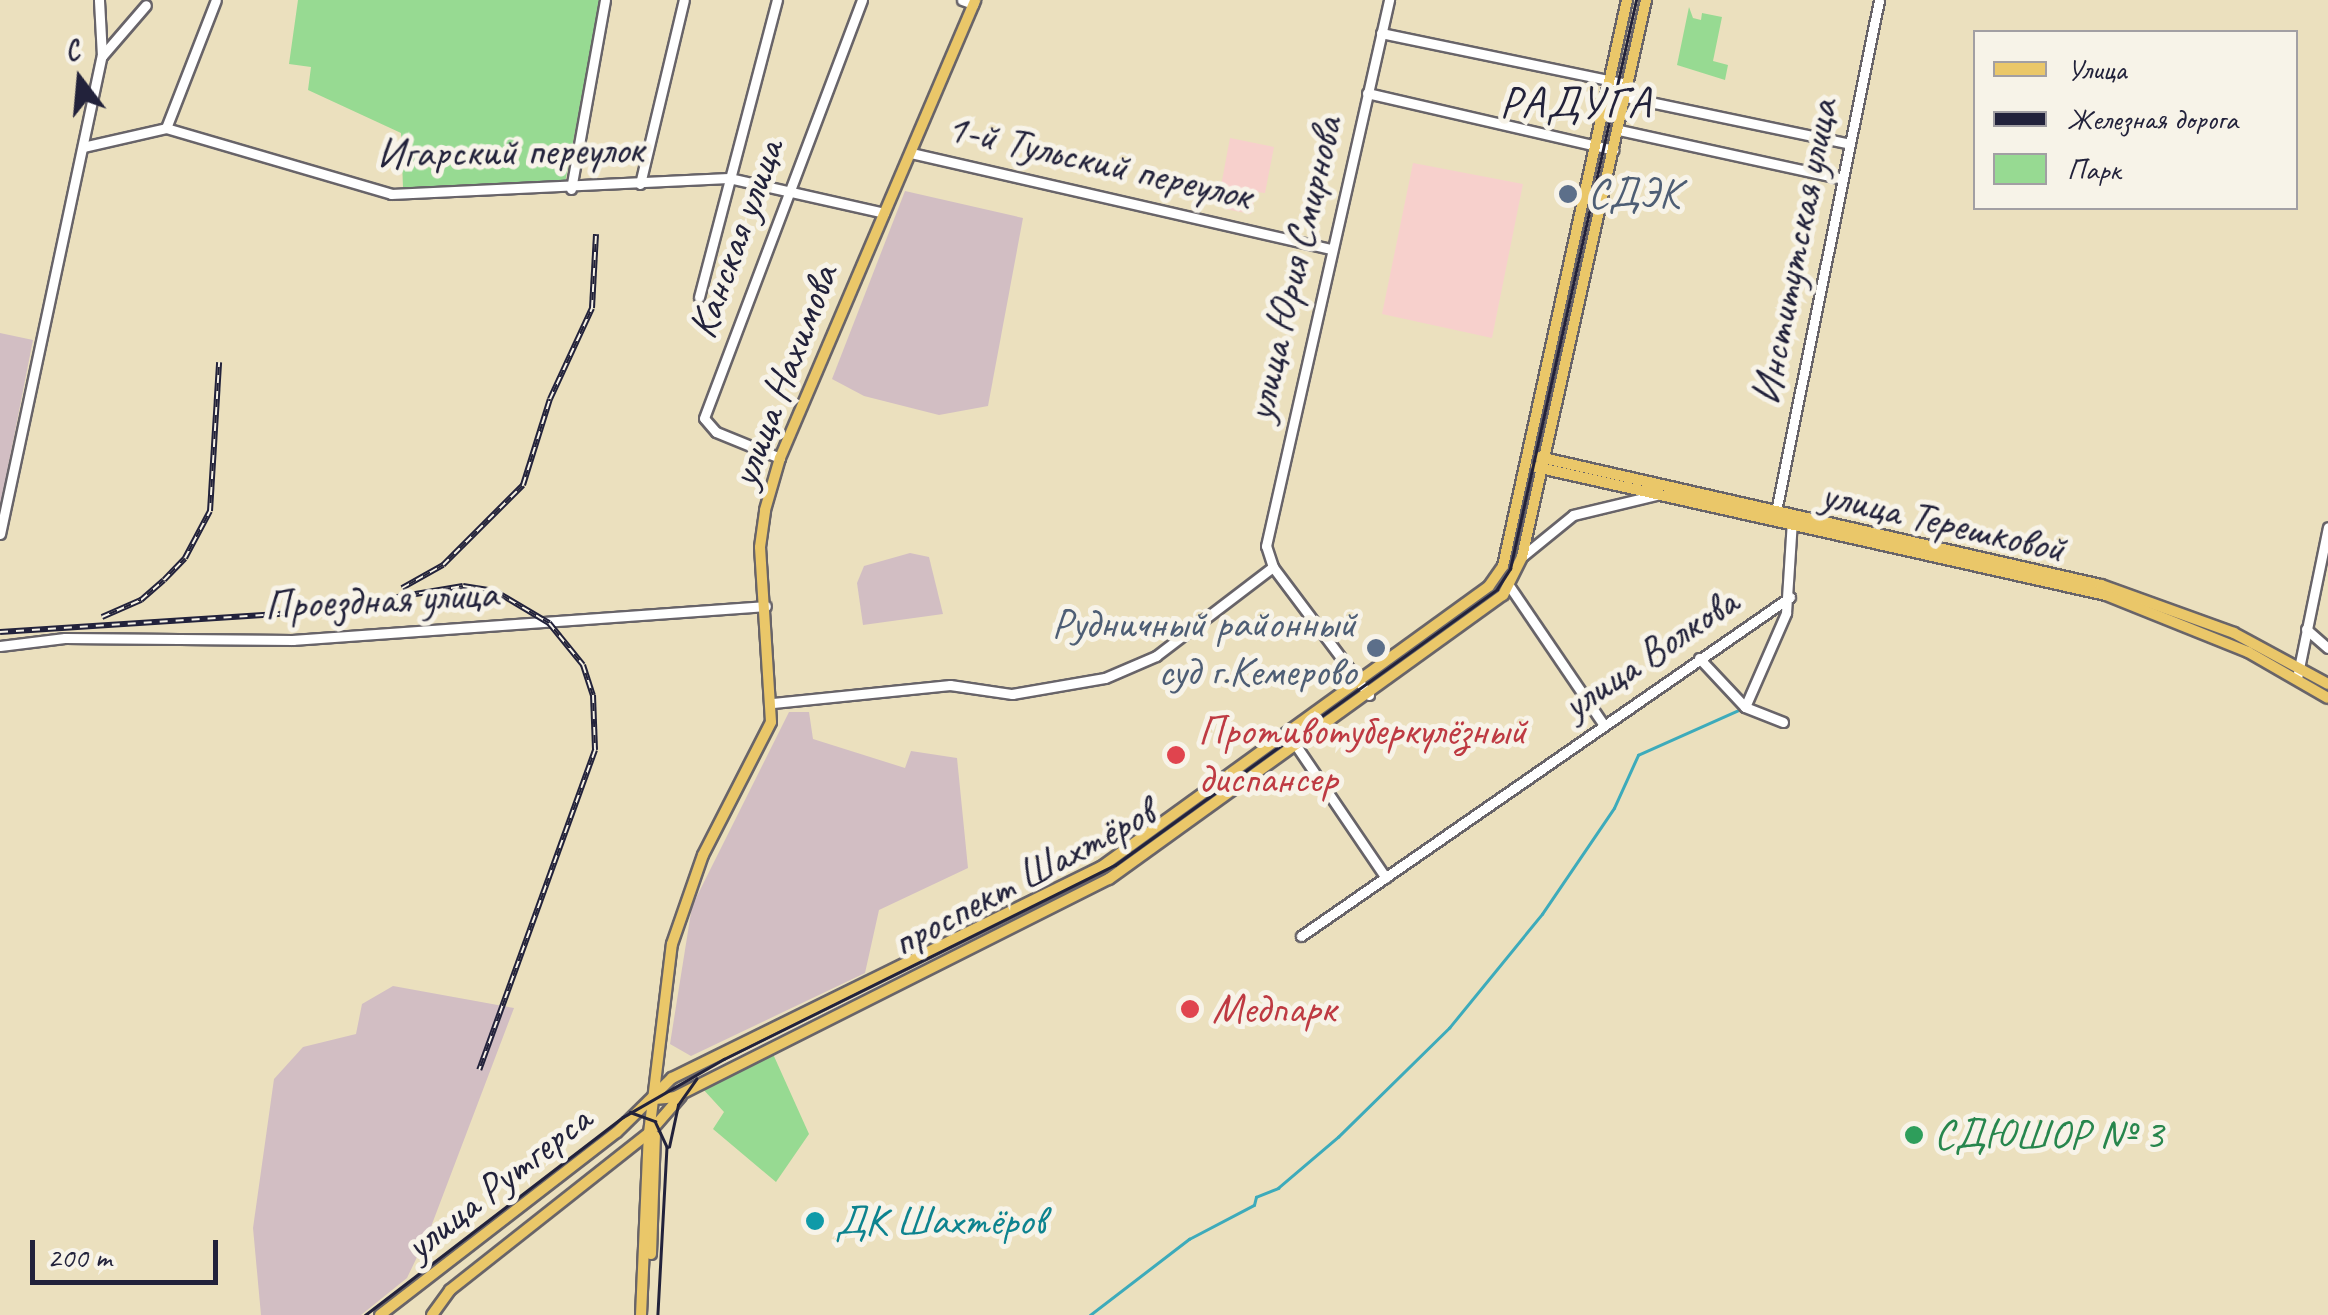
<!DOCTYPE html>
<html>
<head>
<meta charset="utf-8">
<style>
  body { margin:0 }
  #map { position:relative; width:2328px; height:1315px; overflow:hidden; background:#ebe0be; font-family:Caveat,sans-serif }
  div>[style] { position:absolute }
  .built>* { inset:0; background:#f7d0cc }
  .industrial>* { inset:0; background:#d2bec3 }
  .green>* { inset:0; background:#97da92 }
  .stream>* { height:2.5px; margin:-1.25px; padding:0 1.25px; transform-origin:1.25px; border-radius:1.25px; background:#3dabbb }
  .roads { filter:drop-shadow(2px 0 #686469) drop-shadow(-2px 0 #686469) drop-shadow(0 2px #686469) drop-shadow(0 -2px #686469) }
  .minor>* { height:9px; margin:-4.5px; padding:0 4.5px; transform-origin:4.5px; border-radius:4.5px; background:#fff }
  .major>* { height:10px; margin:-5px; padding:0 5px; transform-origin:5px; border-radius:5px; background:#eac769 }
  .tram>* { height:2.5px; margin:-1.25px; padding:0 1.25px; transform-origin:1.25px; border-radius:1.25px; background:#22223b }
  .rail>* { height:6px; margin-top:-3px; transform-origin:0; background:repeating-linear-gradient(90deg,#f7f3e8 0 8px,#22223b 0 16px); box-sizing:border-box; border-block:2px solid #22223b }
  .dots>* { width:28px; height:28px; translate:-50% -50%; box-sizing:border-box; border:5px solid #f7f3e8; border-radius:50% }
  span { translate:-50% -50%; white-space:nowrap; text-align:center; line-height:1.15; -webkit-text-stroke:10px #f7f3e8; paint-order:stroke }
  .street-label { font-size:42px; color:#22223b }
  .service-label { font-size:42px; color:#4e5e75 }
  .left { translate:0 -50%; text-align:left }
  .right { translate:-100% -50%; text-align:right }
  .health-label { font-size:42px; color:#be3a42 }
  .leisure-label { font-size:42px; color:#27864d }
  .culture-label { font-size:42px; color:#0d838f }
  .neighbourhood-label { font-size:45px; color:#22223b; letter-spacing:2.5px }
  .legend { position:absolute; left:1973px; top:30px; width:325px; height:180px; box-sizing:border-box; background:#f7f3e8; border:2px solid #a29fa3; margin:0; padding:12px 18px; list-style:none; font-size:30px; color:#22223b }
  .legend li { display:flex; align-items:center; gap:20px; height:50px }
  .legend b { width:50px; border:2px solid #a29fa3 }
  .north { position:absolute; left:30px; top:30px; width:100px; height:100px; -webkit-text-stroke:8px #f7f3e8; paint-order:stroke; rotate:344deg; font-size:28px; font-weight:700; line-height:40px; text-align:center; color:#22223b }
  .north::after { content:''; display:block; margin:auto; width:35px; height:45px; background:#22223b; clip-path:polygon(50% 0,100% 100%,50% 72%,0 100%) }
  .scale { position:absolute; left:30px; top:1240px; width:188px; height:45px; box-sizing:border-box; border:5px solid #22223b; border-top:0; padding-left:12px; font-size:30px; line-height:35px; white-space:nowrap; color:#22223b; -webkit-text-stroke:8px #f7f3e8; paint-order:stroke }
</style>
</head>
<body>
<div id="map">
  <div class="built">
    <i style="clip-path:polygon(1230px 138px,1274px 147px,1265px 193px,1256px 192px,1251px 214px,1225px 209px,1229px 188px,1221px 186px)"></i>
    <i style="clip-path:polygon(1413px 163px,1523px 184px,1492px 338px,1382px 314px)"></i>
  </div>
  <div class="industrial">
    <i style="clip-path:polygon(905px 191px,1023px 218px,988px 406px,939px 415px,864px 396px,832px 379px)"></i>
    <i style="clip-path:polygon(0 333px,33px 340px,0 508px)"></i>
    <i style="clip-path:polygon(910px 553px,929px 557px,943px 614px,863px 625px,857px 583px,864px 566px)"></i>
    <i style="clip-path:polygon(789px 712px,809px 712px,813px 739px,905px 768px,911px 751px,957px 758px,968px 868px,879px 910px,865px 973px,691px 1056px,670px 1044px,692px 906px)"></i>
    <i style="clip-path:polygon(393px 986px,514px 1008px,429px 1232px,407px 1278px,361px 1315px,261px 1315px,253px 1228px,274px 1079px,303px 1047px,356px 1034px,362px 1004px)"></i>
  </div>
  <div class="green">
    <i style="clip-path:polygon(298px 0,601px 0,565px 183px,403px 188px,401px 133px,308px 90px,311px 67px,289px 64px)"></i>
    <i style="clip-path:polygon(1689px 7px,1693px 18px,1701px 20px,1702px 13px,1722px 17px,1713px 61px,1728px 65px,1725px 80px,1677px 65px)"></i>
    <i style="clip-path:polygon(773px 1054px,809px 1134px,776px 1182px,713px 1129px,724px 1112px,702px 1088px)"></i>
  </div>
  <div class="stream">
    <i style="left:1090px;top:1315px;width:125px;rotate:-37.5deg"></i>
    <i style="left:1189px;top:1239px;width:73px;rotate:-27.6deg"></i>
    <i style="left:1254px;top:1205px;width:8px;rotate:-76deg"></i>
    <i style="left:1256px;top:1197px;width:24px;rotate:-22deg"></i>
    <i style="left:1278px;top:1188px;width:79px;rotate:-40.4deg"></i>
    <i style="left:1338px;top:1137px;width:156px;rotate:-44.5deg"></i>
    <i style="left:1449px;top:1028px;width:147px;rotate:-50.8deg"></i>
    <i style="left:1542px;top:914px;width:128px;rotate:-55.8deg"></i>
    <i style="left:1614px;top:808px;width:58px;rotate:-65.6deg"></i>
    <i style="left:1638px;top:755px;width:115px;rotate:-24.1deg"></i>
  </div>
  <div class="roads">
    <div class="minor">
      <i style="left:962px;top:0;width:12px;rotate:20deg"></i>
      <i style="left:1381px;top:33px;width:252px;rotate:11.7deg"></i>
      <i style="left:102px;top:56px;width:67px;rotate:-49.2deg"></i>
      <i style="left:1367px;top:93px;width:253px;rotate:13deg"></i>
      <i style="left:1626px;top:97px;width:229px;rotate:11.8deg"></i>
      <i style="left:166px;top:128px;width:137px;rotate:-68.7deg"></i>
      <i style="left:1619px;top:130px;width:229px;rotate:12.3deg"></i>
      <i style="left:83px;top:147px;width:85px;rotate:-12.9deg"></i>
      <i style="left:166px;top:128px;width:234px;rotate:16.3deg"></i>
      <i style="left:391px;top:194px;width:338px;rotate:-2.7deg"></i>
      <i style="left:729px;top:178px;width:159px;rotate:12.7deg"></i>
      <i style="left:911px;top:153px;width:431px;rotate:12.9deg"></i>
      <i style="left:640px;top:184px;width:189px;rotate:-76.6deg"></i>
      <i style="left:571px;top:189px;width:192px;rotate:-79.8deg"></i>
      <i style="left:699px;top:297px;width:307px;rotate:-75.3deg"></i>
      <i style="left:780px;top:458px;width:69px;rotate:-157.9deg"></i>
      <i style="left:716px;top:432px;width:18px;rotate:-131deg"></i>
      <i style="left:704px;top:418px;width:447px;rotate:-69.3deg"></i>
      <i style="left:1775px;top:516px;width:526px;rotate:-78.6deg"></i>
      <i style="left:0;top:534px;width:489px;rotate:-78deg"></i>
      <i style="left:102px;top:56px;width:56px;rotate:-93.1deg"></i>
      <i style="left:1524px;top:555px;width:63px;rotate:-39.2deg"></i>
      <i style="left:1573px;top:515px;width:85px;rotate:-13.5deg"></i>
      <i style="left:1510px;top:587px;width:166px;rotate:55.8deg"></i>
      <i style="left:2306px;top:629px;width:29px;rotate:41deg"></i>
      <i style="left:0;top:646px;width:65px;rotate:-7deg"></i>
      <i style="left:65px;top:638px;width:228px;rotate:0.5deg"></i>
      <i style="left:293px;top:640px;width:474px;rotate:-4.1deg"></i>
      <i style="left:1699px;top:658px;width:67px;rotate:46.8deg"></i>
      <i style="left:2297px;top:678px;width:154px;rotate:-78.4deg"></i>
      <i style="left:1369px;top:695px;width:160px;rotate:-126.9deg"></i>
      <i style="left:1273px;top:567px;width:22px;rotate:-108deg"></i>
      <i style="left:1266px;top:546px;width:560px;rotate:-77.3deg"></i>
      <i style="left:773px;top:703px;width:178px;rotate:-5.8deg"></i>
      <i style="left:950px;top:685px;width:63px;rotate:8.3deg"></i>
      <i style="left:1012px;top:694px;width:94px;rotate:-9.8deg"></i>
      <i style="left:1105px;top:678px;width:56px;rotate:-23.3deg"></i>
      <i style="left:1156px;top:656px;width:147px;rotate:-37.3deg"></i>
      <i style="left:1783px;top:722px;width:41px;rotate:-158.5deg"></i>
      <i style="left:1745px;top:707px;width:103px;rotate:-66.4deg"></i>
      <i style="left:1786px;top:613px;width:93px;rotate:-86.3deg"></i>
      <i style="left:1297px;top:747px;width:158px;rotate:55.8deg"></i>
      <i style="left:1301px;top:936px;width:595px;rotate:-34.73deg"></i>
    </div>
    <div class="major">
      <i style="left:1539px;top:457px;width:576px;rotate:12.83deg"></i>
      <i style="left:2101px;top:585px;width:141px;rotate:19.8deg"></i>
      <i style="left:2234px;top:633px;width:107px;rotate:28.5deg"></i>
      <i style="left:1536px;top:467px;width:584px;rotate:12.66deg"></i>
      <i style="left:2106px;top:595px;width:153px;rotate:21.9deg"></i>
      <i style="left:2248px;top:652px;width:92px;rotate:29.9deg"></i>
      <i style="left:654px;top:1099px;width:21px;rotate:-5deg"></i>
      <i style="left:675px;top:1097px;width:486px;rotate:-26.7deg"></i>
      <i style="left:1109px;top:879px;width:486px;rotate:-35.8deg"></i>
      <i style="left:1503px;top:595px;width:42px;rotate:-63.4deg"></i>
      <i style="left:1522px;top:557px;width:571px;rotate:-77.45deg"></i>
      <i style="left:651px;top:1254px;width:118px;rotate:-88.1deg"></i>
      <i style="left:380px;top:1315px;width:299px;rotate:-37.7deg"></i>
      <i style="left:617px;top:1132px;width:77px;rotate:-44.5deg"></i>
      <i style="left:672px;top:1078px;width:478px;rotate:-26.2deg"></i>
      <i style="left:1101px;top:867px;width:479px;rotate:-35.9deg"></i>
      <i style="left:1489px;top:586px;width:24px;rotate:-55deg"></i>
      <i style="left:1503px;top:566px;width:579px;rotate:-77.64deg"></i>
      <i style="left:432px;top:1315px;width:31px;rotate:-54deg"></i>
      <i style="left:450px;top:1290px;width:253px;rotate:-38.3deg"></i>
      <i style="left:649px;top:1133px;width:49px;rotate:-49.1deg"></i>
      <i style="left:641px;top:1315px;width:182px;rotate:-87.5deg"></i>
      <i style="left:649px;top:1133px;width:190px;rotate:-83.1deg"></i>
      <i style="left:672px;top:944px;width:94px;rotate:-70.8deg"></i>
      <i style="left:703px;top:855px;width:149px;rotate:-62.9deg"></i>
      <i style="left:771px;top:722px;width:175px;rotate:-93.6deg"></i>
      <i style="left:760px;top:547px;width:37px;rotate:-82deg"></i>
      <i style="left:765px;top:510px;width:54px;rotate:-73.9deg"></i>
      <i style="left:780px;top:458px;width:498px;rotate:-66.9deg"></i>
    </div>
  </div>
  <div class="tram">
    <i style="left:630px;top:1112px;width:27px;rotate:20deg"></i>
    <i style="left:655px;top:1121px;width:29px;rotate:65deg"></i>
    <i style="left:667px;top:1147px;width:168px;rotate:93.1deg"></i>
    <i style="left:669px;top:1147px;width:43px;rotate:-77.9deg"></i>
    <i style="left:678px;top:1105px;width:32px;rotate:-55deg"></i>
    <i style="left:365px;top:1315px;width:325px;rotate:-37.5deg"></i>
    <i style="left:623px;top:1117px;width:116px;rotate:-29.9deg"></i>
    <i style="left:724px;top:1059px;width:436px;rotate:-26.4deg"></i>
    <i style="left:1115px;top:865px;width:471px;rotate:-35.8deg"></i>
    <i style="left:1497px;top:589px;width:24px;rotate:-57deg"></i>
    <i style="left:1510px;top:569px;width:583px;rotate:-77.51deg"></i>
  </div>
  <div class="rail">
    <i style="left:402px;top:588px;width:47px;rotate:-29.3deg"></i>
    <i style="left:443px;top:565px;width:113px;rotate:-45deg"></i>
    <i style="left:523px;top:485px;width:90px;rotate:-72.6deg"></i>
    <i style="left:550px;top:399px;width:100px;rotate:-65.2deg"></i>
    <i style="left:592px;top:308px;width:74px;rotate:-86.9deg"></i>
    <i style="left:102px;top:617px;width:43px;rotate:-23.6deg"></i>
    <i style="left:141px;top:600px;width:30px;rotate:-41deg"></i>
    <i style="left:164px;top:580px;width:30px;rotate:-46deg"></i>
    <i style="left:185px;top:558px;width:53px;rotate:-62deg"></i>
    <i style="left:210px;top:511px;width:149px;rotate:-86.5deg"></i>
    <i style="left:0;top:632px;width:310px;rotate:-3.7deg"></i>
    <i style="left:309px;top:612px;width:156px;rotate:-9.6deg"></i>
    <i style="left:463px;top:586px;width:32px;rotate:9deg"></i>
    <i style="left:495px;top:591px;width:63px;rotate:30.7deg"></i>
    <i style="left:549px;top:623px;width:54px;rotate:51deg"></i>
    <i style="left:583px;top:665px;width:32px;rotate:72deg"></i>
    <i style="left:593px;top:695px;width:55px;rotate:87.9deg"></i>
    <i style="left:595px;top:750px;width:340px;rotate:109.9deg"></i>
  </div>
  <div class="dots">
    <i style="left:1568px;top:194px;background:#5c6f8a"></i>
    <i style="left:1376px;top:648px;background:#5c6f8a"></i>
    <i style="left:1176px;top:755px;background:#e0444e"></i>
    <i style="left:1190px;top:1009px;background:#e0444e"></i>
    <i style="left:1914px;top:1135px;background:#2e9e5b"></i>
    <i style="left:815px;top:1221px;background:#0f9aa8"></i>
  </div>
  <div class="street-label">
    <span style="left:510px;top:152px;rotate:-1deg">Игарский переулок</span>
    <span style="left:1099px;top:162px;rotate:13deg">1-й Тульский переулок</span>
    <span style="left:736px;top:239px;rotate:-70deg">Канская улица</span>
    <span style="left:1795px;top:252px;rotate:-79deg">Институтская улица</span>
    <span style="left:1294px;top:269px;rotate:-77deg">улица Юрия Смирнова</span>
    <span style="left:784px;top:376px;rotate:-69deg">улица Нахимова</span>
    <span style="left:1943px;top:522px;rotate:13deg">улица Терешковой</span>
    <span style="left:381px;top:600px;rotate:-3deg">Проездная улица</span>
    <span style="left:1650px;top:654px;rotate:-34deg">улица Волкова</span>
    <span style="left:1023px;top:878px;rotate:-28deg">проспект Шахтёров</span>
    <span style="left:498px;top:1183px;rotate:-38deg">улица Рутгерса</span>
  </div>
  <div class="service-label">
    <span class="left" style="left:1588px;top:194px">СДЭК</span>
    <span class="right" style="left:1356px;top:648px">Рудничный районный<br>суд г.Кемерово</span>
  </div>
  <div class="health-label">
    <span class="left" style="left:1198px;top:755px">Противотуберкулёзный<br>диспансер</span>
    <span class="left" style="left:1212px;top:1009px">Медпарк</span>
  </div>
  <div class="leisure-label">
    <span class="left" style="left:1934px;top:1135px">СДЮШОР № 3</span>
  </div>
  <div class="culture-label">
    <span class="left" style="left:835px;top:1221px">ДК Шахтёров</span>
  </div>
  <div class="neighbourhood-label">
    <span style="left:1576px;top:103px">РАДУГА</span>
  </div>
  <ul class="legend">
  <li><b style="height:12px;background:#eac769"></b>Улица</li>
  <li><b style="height:12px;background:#22223b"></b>Железная дорога</li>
  <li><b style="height:28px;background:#97da92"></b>Парк</li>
  </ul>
  <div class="north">С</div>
  <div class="scale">200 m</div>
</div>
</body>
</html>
